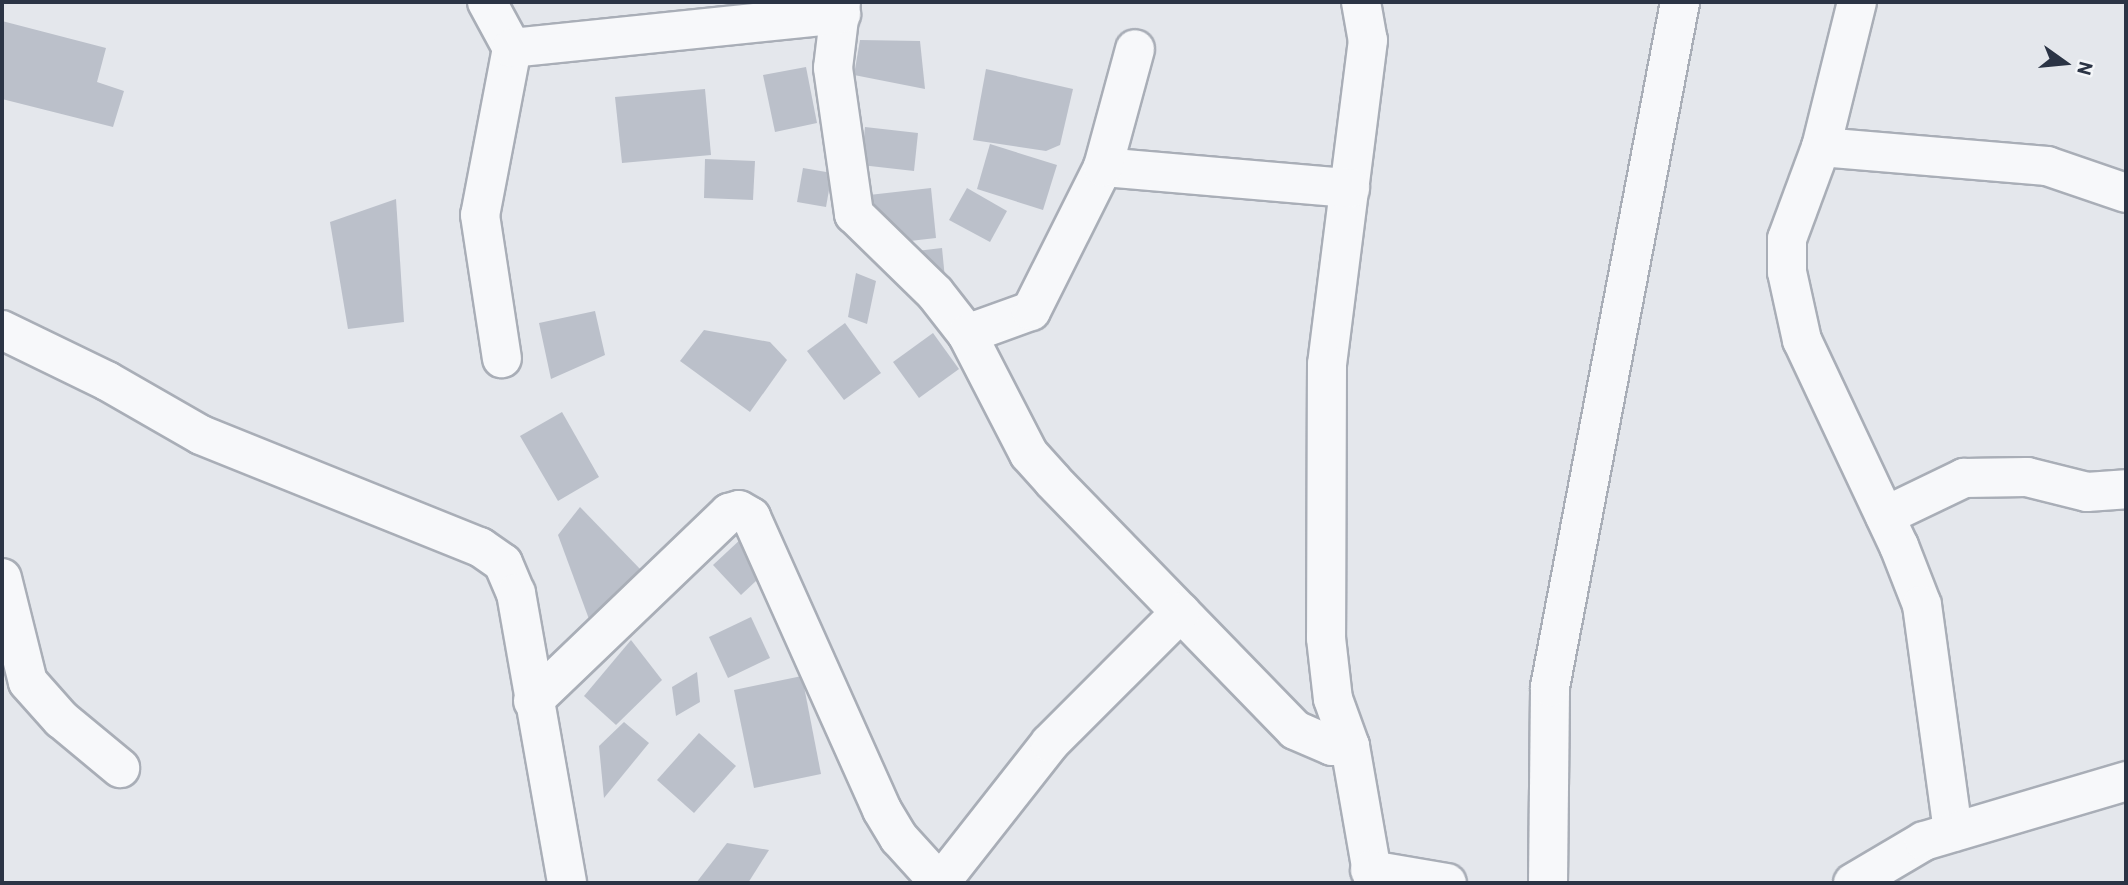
<!DOCTYPE html>
<html>
<head>
<meta charset="utf-8">
<style>
  body { margin:0 }
  #map { position:relative; width:2128px; height:885px; overflow:hidden; background:#e4e7ec; font-family:Barlow,sans-serif }
  div>[style] { position:absolute }
  .building>* { inset:0; background:#bbc0ca }
  .roads { filter:drop-shadow(2px 0 #a9aeb7) drop-shadow(-2px 0 #a9aeb7) drop-shadow(0 2px #a9aeb7) drop-shadow(0 -2px #a9aeb7) }
  .minor>* { height:38px; margin:-19px; padding:0 19px; transform-origin:19px; border-radius:19px; background:#f7f8fa }
  span { translate:-50% -50%; white-space:nowrap; text-align:center; line-height:1.15; -webkit-text-stroke:7px #f4f6f9; paint-order:stroke }
  .frame { position:absolute; inset:0; border:4px solid #2b3445; pointer-events:none }
  .north { position:absolute; left:2030px; top:28px; width:70px; height:70px; -webkit-text-stroke:5px #f4f6f9; paint-order:stroke; rotate:105deg; font-size:19px; font-weight:700; line-height:28px; text-align:center; color:#2b3445 }
  .north::after { content:''; display:block; margin:auto; width:24px; height:32px; background:#2b3445; clip-path:polygon(50% 0,100% 100%,50% 72%,0 100%) }
</style>
</head>
<body>
<div id="map">
  <div class="building">
    <i style="clip-path:polygon(2px 21px,106px 48px,97px 82px,124px 91px,113px 127px,2px 99px)"></i>
    <i style="clip-path:polygon(860px 40px,920px 41px,925px 89px,854px 75px)"></i>
    <i style="clip-path:polygon(806px 67px,817px 123px,775px 132px,763px 75px)"></i>
    <i style="clip-path:polygon(986px 69px,1073px 89px,1060px 145px,1046px 151px,973px 140px)"></i>
    <i style="clip-path:polygon(705px 89px,711px 155px,622px 163px,615px 97px)"></i>
    <i style="clip-path:polygon(865px 127px,918px 133px,914px 171px,861px 165px)"></i>
    <i style="clip-path:polygon(990px 144px,1057px 165px,1043px 210px,977px 189px)"></i>
    <i style="clip-path:polygon(705px 159px,755px 161px,753px 200px,704px 198px)"></i>
    <i style="clip-path:polygon(803px 168px,832px 173px,826px 207px,797px 202px)"></i>
    <i style="clip-path:polygon(931px 188px,936px 238px,875px 245px,869px 195px)"></i>
    <i style="clip-path:polygon(967px 188px,1007px 211px,990px 242px,949px 220px)"></i>
    <i style="clip-path:polygon(396px 199px,404px 322px,348px 329px,330px 222px)"></i>
    <i style="clip-path:polygon(942px 248px,947px 299px,908px 252px)"></i>
    <i style="clip-path:polygon(856px 273px,876px 281px,867px 324px,848px 317px)"></i>
    <i style="clip-path:polygon(595px 311px,605px 355px,551px 379px,539px 323px)"></i>
    <i style="clip-path:polygon(845px 323px,881px 373px,844px 400px,807px 351px)"></i>
    <i style="clip-path:polygon(704px 330px,770px 342px,787px 360px,750px 412px,680px 361px)"></i>
    <i style="clip-path:polygon(933px 333px,959px 369px,919px 398px,893px 362px)"></i>
    <i style="clip-path:polygon(562px 412px,599px 477px,558px 501px,520px 436px)"></i>
    <i style="clip-path:polygon(580px 507px,643px 572px,593px 630px,558px 535px)"></i>
    <i style="clip-path:polygon(742px 538px,770px 568px,741px 595px,713px 565px)"></i>
    <i style="clip-path:polygon(751px 617px,770px 658px,728px 678px,709px 637px)"></i>
    <i style="clip-path:polygon(631px 640px,662px 680px,616px 725px,584px 696px)"></i>
    <i style="clip-path:polygon(697px 672px,700px 702px,676px 716px,672px 687px)"></i>
    <i style="clip-path:polygon(802px 676px,821px 774px,754px 788px,734px 690px)"></i>
    <i style="clip-path:polygon(624px 722px,649px 743px,604px 798px,599px 746px)"></i>
    <i style="clip-path:polygon(699px 733px,736px 766px,694px 813px,657px 780px)"></i>
    <i style="clip-path:polygon(727px 843px,769px 850px,748px 883px,696px 883px)"></i>
  </div>
  <div class="roads">
    <div class="minor">
      <i style="left:487px;top:2px;width:52px;rotate:61.5deg"></i>
      <i style="left:512px;top:48px;width:170px;rotate:100.8deg"></i>
      <i style="left:480px;top:215px;width:145px;rotate:81.3deg"></i>
      <i style="left:841px;top:2px;width:66px;rotate:96.9deg"></i>
      <i style="left:833px;top:68px;width:148px;rotate:81.8deg"></i>
      <i style="left:854px;top:214px;width:113px;rotate:44.3deg"></i>
      <i style="left:935px;top:293px;width:52px;rotate:52deg"></i>
      <i style="left:967px;top:334px;width:135px;rotate:62.7deg"></i>
      <i style="left:1029px;top:454px;width:36px;rotate:48deg"></i>
      <i style="left:1053px;top:481px;width:347px;rotate:45.8deg"></i>
      <i style="left:1295px;top:730px;width:40px;rotate:23.4deg"></i>
      <i style="left:1332px;top:746px;width:18px"></i>
      <i style="left:1361px;top:2px;width:39px;rotate:80deg"></i>
      <i style="left:1368px;top:40px;width:327px;rotate:97.2deg"></i>
      <i style="left:1327px;top:364px;width:274px;rotate:90.2deg"></i>
      <i style="left:1326px;top:638px;width:61px;rotate:83.5deg"></i>
      <i style="left:1333px;top:699px;width:50px;rotate:70.1deg"></i>
      <i style="left:1350px;top:746px;width:139px;rotate:80.1deg"></i>
      <i style="left:1857px;top:2px;width:149px;rotate:103.9deg"></i>
      <i style="left:1821px;top:147px;width:98px;rotate:110.3deg"></i>
      <i style="left:1787px;top:239px;width:33px;rotate:90deg"></i>
      <i style="left:1787px;top:272px;width:70px;rotate:77.6deg"></i>
      <i style="left:1802px;top:340px;width:228px;rotate:64.8deg"></i>
      <i style="left:1899px;top:546px;width:63px;rotate:68.7deg"></i>
      <i style="left:1922px;top:605px;width:229px;rotate:82.2deg"></i>
      <i style="left:512px;top:48px;width:331px;rotate:-5.9deg"></i>
      <i style="left:1821px;top:147px;width:227px;rotate:4.8deg"></i>
      <i style="left:2047px;top:166px;width:83px;rotate:18.9deg"></i>
      <i style="left:1103px;top:167px;width:248px;rotate:4.9deg"></i>
      <i style="left:2px;top:330px;width:117px;rotate:25.9deg"></i>
      <i style="left:107px;top:381px;width:108px;rotate:29.9deg"></i>
      <i style="left:201px;top:435px;width:301px;rotate:21.9deg"></i>
      <i style="left:480px;top:547px;width:28px;rotate:35deg"></i>
      <i style="left:503px;top:563px;width:33px;rotate:67deg"></i>
      <i style="left:516px;top:593px;width:294px;rotate:80deg"></i>
      <i style="left:967px;top:334px;width:68px;rotate:-19.8deg"></i>
      <i style="left:1031px;top:311px;width:161px;rotate:-63.4deg"></i>
      <i style="left:1103px;top:167px;width:122px;rotate:-74.8deg"></i>
      <i style="left:1885px;top:516px;width:88px;rotate:-25.7deg"></i>
      <i style="left:1964px;top:478px;width:63px;rotate:-0.9deg"></i>
      <i style="left:2027px;top:477px;width:62px;rotate:14deg"></i>
      <i style="left:2087px;top:492px;width:39px;rotate:-4deg"></i>
      <i style="left:2px;top:578px;width:107px;rotate:76deg"></i>
      <i style="left:28px;top:682px;width:50px;rotate:48.3deg"></i>
      <i style="left:61px;top:719px;width:77px;rotate:39.7deg"></i>
      <i style="left:533px;top:701px;width:272px;rotate:-43.8deg"></i>
      <i style="left:729px;top:513px;width:10px;rotate:-17deg"></i>
      <i style="left:739px;top:510px;width:14px;rotate:30deg"></i>
      <i style="left:751px;top:517px;width:321px;rotate:65.9deg"></i>
      <i style="left:882px;top:810px;width:33px;rotate:59deg"></i>
      <i style="left:899px;top:838px;width:61px;rotate:47.7deg"></i>
      <i style="left:1370px;top:870px;width:78px;rotate:9.6deg"></i>
      <i style="left:940px;top:883px;width:178px;rotate:-51.8deg"></i>
      <i style="left:1050px;top:743px;width:185px;rotate:-45deg"></i>
      <i style="left:1548px;top:883px;width:196px;rotate:-89.4deg"></i>
      <i style="left:1550px;top:687px;width:697px;rotate:-79.25deg"></i>
      <i style="left:1853px;top:883px;width:82px;rotate:-30.6deg"></i>
      <i style="left:1924px;top:841px;width:211px;rotate:-16.5deg"></i>
    </div>
  </div>
  <div class="frame"></div>
  <div class="north">N</div>
</div>
</body>
</html>
